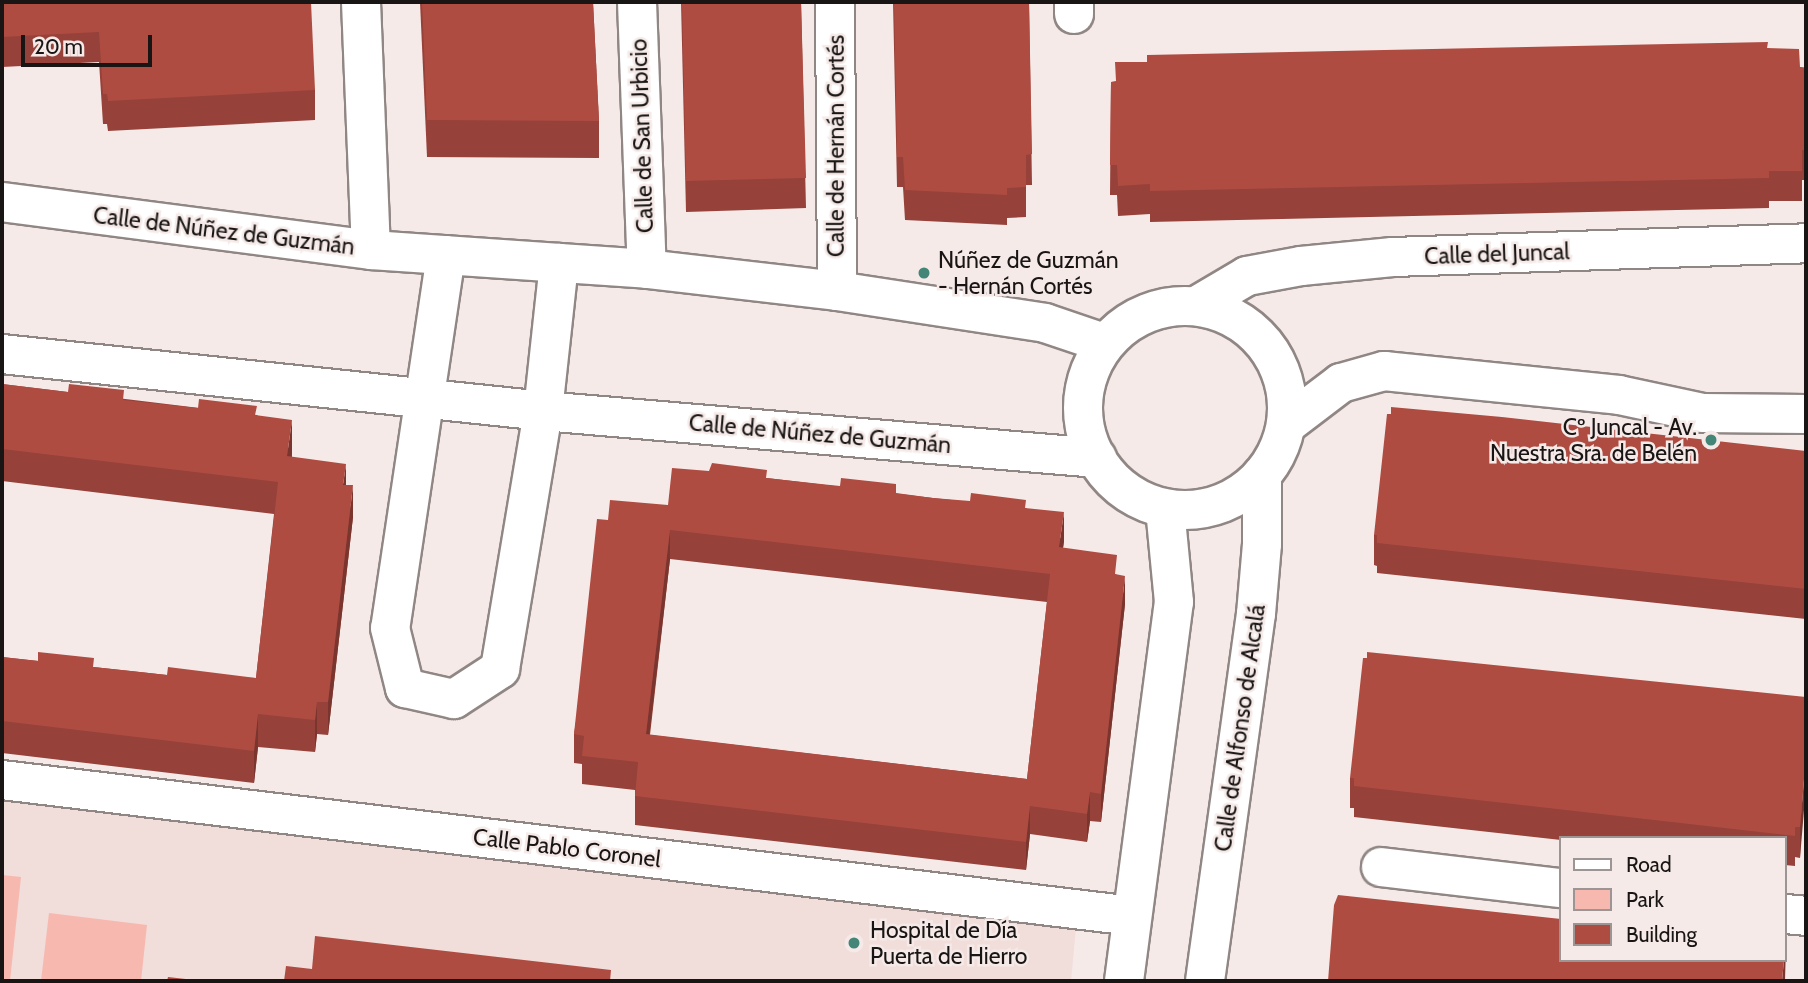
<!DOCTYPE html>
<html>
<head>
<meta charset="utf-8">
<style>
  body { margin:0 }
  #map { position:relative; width:1808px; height:983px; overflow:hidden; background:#f5eae8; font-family:Cabin,sans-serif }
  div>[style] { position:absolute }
  .built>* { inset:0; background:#f1ddda }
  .green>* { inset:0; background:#f7b8af }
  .roads { filter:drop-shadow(2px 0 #908785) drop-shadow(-2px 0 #908785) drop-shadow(0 2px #908785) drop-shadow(0 -2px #908785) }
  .minor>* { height:38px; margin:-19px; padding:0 19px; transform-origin:19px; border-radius:19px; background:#fff }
  .minor>.ring { margin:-19px; padding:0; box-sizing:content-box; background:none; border:38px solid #fff; border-radius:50% }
  .wall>* { inset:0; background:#964139 }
  .shaded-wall>* { inset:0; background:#7a352e }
  .building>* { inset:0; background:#ae4c42 }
  .dots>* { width:19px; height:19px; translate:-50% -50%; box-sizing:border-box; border:4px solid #f5eae8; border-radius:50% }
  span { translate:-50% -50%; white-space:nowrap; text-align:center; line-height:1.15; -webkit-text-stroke:5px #f5eae8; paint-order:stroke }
  .street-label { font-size:23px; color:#181514 }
  .poi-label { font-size:23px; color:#181514 }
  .left { translate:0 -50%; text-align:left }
  .right { translate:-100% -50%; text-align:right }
  .frame { position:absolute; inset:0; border:4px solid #181514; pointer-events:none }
  .legend { position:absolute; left:1559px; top:836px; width:228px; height:126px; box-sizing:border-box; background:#f5eae8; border:2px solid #9d9593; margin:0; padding:9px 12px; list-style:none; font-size:21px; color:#181514 }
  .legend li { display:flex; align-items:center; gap:14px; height:35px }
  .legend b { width:35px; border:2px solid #9d9593 }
  .scale { position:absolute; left:21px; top:35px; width:131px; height:32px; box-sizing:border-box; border:4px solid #181514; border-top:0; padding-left:9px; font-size:21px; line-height:24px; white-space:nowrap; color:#181514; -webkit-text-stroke:5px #f5eae8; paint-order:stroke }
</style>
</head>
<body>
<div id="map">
  <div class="built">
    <i style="clip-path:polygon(2px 797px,1076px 927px,1071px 981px,2px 981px)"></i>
  </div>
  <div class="green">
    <i style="clip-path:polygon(2px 875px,21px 877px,10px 981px,2px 981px)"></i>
    <i style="clip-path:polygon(49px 913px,147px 925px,141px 981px,41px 981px)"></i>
  </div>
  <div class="roads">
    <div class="minor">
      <i style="left:361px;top:2px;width:248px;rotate:87.7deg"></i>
      <i style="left:637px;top:2px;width:267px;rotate:87.9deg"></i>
      <i style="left:835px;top:2px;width:289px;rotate:89.6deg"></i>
      <i style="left:1074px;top:2px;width:12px;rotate:90deg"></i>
      <i style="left:2px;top:202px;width:372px;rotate:7.4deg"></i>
      <i style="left:371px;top:250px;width:277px;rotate:3.9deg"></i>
      <i style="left:647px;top:269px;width:191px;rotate:6.6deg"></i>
      <i style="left:837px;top:291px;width:210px;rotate:8.7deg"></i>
      <i style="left:1045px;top:323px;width:62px;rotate:18.7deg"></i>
      <i style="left:446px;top:255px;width:377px;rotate:98.5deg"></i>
      <i style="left:390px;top:628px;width:62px;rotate:76deg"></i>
      <i style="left:405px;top:688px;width:50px;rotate:12.7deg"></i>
      <i style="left:454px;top:699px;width:55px;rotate:-33.1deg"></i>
      <i style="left:500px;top:669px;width:262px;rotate:-80.5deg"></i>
      <i style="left:543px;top:411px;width:149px;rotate:-83.8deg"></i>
      <i style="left:1196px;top:306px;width:59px;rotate:-30.5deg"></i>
      <i style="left:1247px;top:276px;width:55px;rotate:-10.5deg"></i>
      <i style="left:1301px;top:266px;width:92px;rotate:-5.6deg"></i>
      <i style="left:1393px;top:257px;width:413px;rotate:-1.9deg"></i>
      <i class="ring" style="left:1083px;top:306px;width:166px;height:166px"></i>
      <i style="left:2px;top:354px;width:544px;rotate:6.01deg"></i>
      <i style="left:543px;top:411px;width:556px;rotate:4.85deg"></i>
      <i style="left:1287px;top:424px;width:68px;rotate:-37.2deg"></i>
      <i style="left:1341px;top:383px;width:45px;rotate:-15.6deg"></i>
      <i style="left:1384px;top:371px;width:236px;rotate:5.8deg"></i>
      <i style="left:1619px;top:395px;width:86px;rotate:12.1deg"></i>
      <i style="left:1703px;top:413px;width:103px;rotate:0.6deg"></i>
      <i style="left:2px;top:780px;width:1138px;rotate:6.86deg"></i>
      <i style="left:1381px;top:867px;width:181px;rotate:6.7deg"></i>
      <i style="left:1785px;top:914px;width:21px;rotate:5deg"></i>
      <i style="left:1124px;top:981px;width:382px;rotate:-82.5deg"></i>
      <i style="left:1174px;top:602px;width:93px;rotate:-95.5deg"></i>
      <i style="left:1205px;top:981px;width:371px;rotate:-82.1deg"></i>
      <i style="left:1256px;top:614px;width:70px;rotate:-85.1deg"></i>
      <i style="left:1262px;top:544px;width:69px;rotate:-90deg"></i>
    </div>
  </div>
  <div class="wall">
    <i style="clip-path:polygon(2px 2px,315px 90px,315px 120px,108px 131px,107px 124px,103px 124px,99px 62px,2px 67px)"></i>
    <i style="clip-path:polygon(420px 2px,593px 2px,599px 121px,599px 158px,427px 157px)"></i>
    <i style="clip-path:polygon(681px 2px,801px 2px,806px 208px,686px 212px)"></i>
    <i style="clip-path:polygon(893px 2px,1029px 2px,1032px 185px,1026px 185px,1026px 217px,1007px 218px,1007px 225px,905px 220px,903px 187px,897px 187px)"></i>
    <i style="clip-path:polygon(1768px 48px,1800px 67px,1806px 68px,1806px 180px,1802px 180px,1802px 201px,1769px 201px,1769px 208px,1150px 222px,1150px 214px,1118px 216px,1117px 195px,1110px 195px,1111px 82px)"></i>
    <i style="clip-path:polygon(2px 384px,257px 415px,292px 452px,292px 457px,346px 485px,353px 517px,328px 735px,317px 734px,315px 752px,258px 747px,254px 783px,2px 753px,2px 657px,167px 675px,256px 678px,274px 514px,2px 481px)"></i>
    <i style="clip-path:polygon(1806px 451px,1806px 619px,1377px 573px,1377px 566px,1374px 565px,1374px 535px)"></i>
    <i style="clip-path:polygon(evenodd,767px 478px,933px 498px,1026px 508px,1064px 541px,1063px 548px,1117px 575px,1125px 604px,1101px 822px,1090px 821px,1087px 842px,1030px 834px,1026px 870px,635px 825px,635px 790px,582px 784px,582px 764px,574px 763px,574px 734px,608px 520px,668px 505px,767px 478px,670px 559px,1047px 602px,1027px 779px,650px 735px,670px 559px)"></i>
    <i style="clip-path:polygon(1806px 697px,1800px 858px,1795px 857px,1795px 866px,1785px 865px,1785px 838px,1561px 838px,1561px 840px,1354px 817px,1354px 808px,1350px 808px,1350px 778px)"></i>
  </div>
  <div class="shaded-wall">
    <i style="clip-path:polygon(292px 420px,292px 452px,287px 488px,287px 456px)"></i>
    <i style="clip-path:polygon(346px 464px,346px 497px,343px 485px)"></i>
    <i style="clip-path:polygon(353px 485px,353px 517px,328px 735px,328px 702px)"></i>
    <i style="clip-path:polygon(1064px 512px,1064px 541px,1059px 576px,1059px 547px)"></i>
    <i style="clip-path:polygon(670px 530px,670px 559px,646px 763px,646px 734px)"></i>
    <i style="clip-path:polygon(1125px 576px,1125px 604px,1101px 822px,1101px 794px)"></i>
    <i style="clip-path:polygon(317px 702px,317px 734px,315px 752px,315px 720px)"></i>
    <i style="clip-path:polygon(258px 714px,258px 747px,254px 783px,254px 751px)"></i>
    <i style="clip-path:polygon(1806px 756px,1806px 786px,1800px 858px,1800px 827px)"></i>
    <i style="clip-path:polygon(1090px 792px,1090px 821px,1087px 842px,1087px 814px)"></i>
    <i style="clip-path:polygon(1030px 806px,1030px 834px,1026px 870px,1026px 842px)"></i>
    <i style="clip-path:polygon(1786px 944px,1785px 981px,1782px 981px,1784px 960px,1785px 960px)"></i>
  </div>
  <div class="building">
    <i style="clip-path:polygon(2px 2px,311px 2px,315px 90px,108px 101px,107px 94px,103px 94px,99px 32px,2px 37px)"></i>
    <i style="clip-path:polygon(422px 2px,593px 2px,599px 121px,427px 120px)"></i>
    <i style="clip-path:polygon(682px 2px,801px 2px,806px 178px,686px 181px)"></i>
    <i style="clip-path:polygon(894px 2px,1029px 2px,1032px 154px,1026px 155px,1026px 187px,1007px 188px,1007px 195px,905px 190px,903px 157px,897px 157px)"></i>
    <i style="clip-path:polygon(1768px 42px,1767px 48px,1799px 49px,1800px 67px,1806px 68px,1806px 150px,1802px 150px,1802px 171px,1769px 171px,1769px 178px,1150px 191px,1150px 184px,1118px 186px,1117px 165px,1110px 165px,1111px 82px,1116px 81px,1115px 62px,1147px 62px,1147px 55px)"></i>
    <i style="clip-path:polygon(2px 384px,68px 392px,69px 384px,124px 390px,123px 400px,198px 408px,199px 399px,257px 406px,255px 415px,292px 420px,287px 456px,346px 464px,343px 485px,353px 485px,328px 702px,317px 702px,315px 720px,258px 714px,254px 751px,2px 721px,2px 657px,38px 661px,38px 652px,94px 658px,93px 667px,131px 671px,167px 675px,168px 667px,256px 678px,278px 482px,2px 449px)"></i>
    <i style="clip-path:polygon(1391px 407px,1502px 417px,1806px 451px,1806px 589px,1377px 543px,1377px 535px,1374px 535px,1387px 414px,1391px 414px)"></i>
    <i style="clip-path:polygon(evenodd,712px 463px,767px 470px,766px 478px,840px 486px,841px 478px,896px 484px,896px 493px,933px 498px,970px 501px,971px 493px,1026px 500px,1025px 508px,1064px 512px,1059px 547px,1117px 555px,1115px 574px,1125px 576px,1101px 794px,1090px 792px,1087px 814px,1030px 806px,1026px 842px,635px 796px,638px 762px,582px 756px,584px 736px,574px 734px,597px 519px,608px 520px,610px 500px,668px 505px,672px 468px,709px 471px,712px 463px,670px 530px,1050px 574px,1027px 779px,646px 734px,670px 530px)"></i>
    <i style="clip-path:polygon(1367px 652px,1806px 697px,1806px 756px,1800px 827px,1795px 827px,1795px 836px,1354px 786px,1354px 778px,1350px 778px,1363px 658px,1367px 658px)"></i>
    <i style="clip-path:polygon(1338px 895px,1561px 919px,1561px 960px,1784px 960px,1782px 981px,1328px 981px,1334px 905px)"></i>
    <i style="clip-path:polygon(315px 936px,611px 970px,610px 981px,284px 981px,286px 966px,312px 969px)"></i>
    <i style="clip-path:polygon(168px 977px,203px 981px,167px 981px)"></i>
  </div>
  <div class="dots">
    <i style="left:924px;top:273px;background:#438678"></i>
    <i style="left:1711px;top:440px;background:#438678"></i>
    <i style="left:854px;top:943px;background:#438678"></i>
  </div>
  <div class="street-label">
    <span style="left:642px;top:136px;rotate:-92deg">Calle de San Urbicio</span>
    <span style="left:836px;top:146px;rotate:-90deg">Calle de Hernán Cortés</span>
    <span style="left:224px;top:231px;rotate:7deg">Calle de Núñez de Guzmán</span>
    <span style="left:1497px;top:254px;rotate:-2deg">Calle del Juncal</span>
    <span style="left:820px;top:434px;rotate:5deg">Calle de Núñez de Guzmán</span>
    <span style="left:1240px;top:728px;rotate:-82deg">Calle de Alfonso de Alcalá</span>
    <span style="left:567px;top:848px;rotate:7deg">Calle Pablo Coronel</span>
  </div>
  <div class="poi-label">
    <span class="left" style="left:938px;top:273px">Núñez de Guzmán<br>- Hernán Cortés</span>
    <span class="right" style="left:1697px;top:440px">Cº Juncal - Av.<br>Nuestra Sra. de Belén</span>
    <span class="left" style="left:870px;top:943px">Hospital de Día<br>Puerta de Hierro</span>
  </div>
  <div class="frame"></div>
  <ul class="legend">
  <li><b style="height:9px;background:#fff"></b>Road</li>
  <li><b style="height:19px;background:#f7b8af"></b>Park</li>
  <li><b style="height:19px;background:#ae4c42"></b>Building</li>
  </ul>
  <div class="scale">20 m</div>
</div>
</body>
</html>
